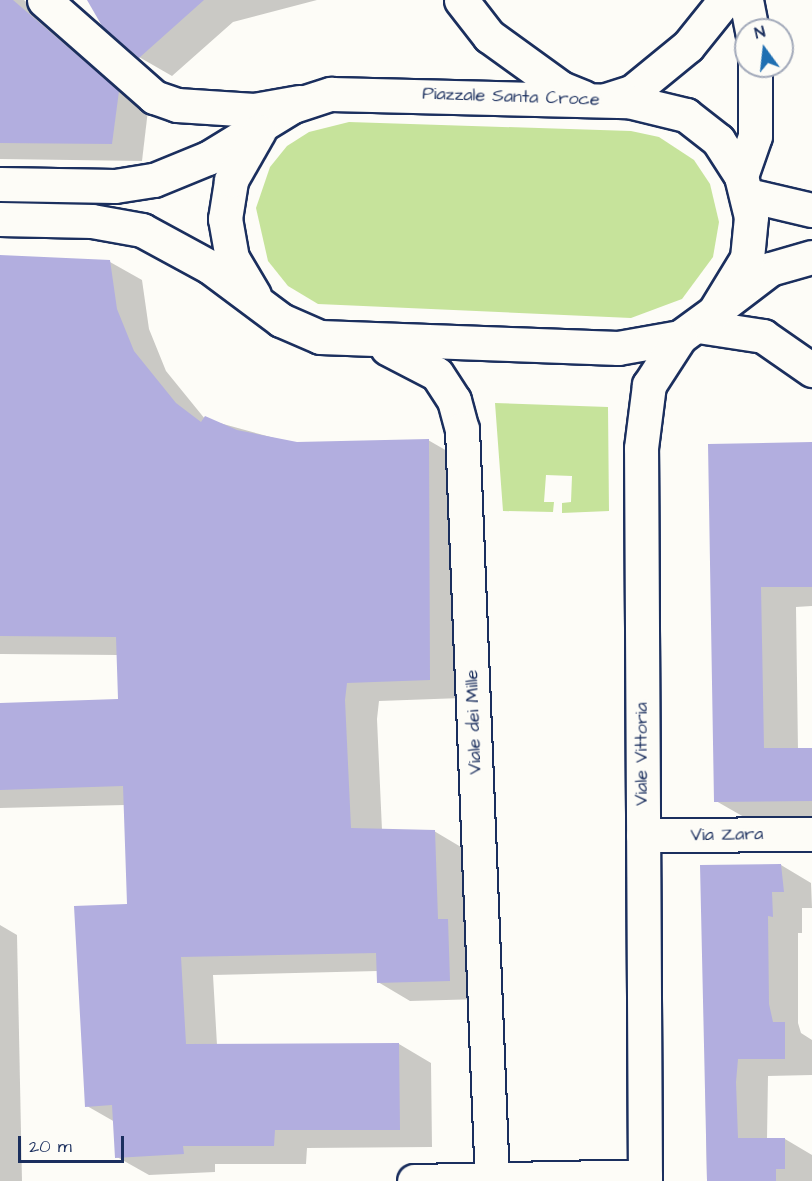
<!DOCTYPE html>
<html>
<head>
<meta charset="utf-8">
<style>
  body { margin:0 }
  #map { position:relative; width:812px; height:1181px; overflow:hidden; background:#fdfcf7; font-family:"Architects Daughter",sans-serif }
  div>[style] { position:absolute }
  .green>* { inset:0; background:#c6e39b }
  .shadow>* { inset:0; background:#0003 }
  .building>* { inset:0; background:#b2aedf }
  .roads { filter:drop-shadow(2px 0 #1b2f5e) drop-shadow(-2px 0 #1b2f5e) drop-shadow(0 2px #1b2f5e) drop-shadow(0 -2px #1b2f5e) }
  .minor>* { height:33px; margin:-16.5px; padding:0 16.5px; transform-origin:16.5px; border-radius:16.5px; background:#fdfcf7 }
  .secondary>* { height:33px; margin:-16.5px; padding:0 16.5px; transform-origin:16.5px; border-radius:16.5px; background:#fdfcf7 }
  span { translate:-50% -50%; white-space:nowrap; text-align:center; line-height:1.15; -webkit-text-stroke:5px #fdfcf7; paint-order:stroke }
  .street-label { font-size:18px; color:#1b2f5e }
  .north { position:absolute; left:734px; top:18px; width:60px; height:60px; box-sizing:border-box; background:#fdfcf7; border:2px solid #a3aaba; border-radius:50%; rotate:345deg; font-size:16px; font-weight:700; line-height:24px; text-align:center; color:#1b2f5e }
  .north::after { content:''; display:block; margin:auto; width:21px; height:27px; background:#1f6fb2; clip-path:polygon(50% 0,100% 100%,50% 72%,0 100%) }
  .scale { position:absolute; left:18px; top:1136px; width:106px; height:27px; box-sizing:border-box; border:3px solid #1b2f5e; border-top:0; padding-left:8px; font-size:18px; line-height:21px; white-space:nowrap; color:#1b2f5e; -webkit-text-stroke:4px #fdfcf7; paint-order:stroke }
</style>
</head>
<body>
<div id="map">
  <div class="green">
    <i style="clip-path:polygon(349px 122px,631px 131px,659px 137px,694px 160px,710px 184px,719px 222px,713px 257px,682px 299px,631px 318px,318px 304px,288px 286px,268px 261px,256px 208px,270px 167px,287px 146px,309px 132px)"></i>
    <i style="clip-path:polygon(495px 403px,608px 407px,609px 511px,562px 513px,562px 503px,571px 502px,572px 476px,546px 475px,544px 502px,554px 502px,553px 512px,503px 511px)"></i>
  </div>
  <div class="shadow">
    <i style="clip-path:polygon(0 0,24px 0,148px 110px,142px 161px,0 159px)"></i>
    <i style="clip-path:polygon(89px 0,317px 0,233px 22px,172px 76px,139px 57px)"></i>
    <i style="clip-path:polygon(0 256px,110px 262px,142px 280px,149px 329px,166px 371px,205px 419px,296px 444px,428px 440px,461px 459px,462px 698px,379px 701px,377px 719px,382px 830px,434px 831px,466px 850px,482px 999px,410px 1001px,378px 982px,378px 971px,213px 975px,217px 1045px,399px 1044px,431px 1063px,432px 1147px,307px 1148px,306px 1164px,215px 1164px,215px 1172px,149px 1175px,117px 1157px,115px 1122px,87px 1106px,129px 905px,125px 805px,0 808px,0 705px,120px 701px,118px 655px,0 654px)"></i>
    <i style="clip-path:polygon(710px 446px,812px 446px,812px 606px,796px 607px,798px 750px,812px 750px,812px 821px,751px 821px,716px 801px)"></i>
    <i style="clip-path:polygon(781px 865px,811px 883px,812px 908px,802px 908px,802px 933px,798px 933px,798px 1023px,801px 1033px,812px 1040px,812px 1075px,768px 1076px,767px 1139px,785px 1139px,812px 1155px,812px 1181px,707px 1181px,702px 867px)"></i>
    <i style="clip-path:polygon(0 925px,17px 935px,22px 1181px,0 1181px)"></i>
  </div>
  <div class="building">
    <i style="clip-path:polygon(0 0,13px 0,119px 91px,112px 144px,0 143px)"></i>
    <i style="clip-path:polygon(87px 0,204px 0,139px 58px,102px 26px)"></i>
    <i style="clip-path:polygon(0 255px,110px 260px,117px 309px,134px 351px,176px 403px,201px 422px,205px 416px,237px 430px,297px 442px,429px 439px,430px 680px,347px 683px,345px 700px,351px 828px,435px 830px,438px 919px,448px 919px,450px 981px,377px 983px,376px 953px,181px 957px,186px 1044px,399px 1043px,400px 1130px,275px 1130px,274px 1146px,183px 1146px,184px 1154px,115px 1158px,112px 1105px,85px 1107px,74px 906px,127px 904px,123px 786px,0 790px,0 703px,118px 699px,116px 637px,0 636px)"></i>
    <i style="clip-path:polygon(812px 442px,812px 587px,761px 587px,764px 748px,812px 748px,812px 801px,714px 802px,708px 444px)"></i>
    <i style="clip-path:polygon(781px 864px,784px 892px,772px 892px,773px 917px,768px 916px,769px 1004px,773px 1022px,785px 1022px,785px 1059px,738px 1059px,736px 1082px,738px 1138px,785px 1138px,785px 1169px,776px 1169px,776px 1181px,707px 1181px,700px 865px)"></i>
  </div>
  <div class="roads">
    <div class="minor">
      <i style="left:44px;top:0;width:147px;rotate:41.4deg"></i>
      <i style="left:154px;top:97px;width:24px;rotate:19deg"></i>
      <i style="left:177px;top:105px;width:77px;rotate:3.7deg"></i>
      <i style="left:254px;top:110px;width:46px;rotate:-10.1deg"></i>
      <i style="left:746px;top:0;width:31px;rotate:79deg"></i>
      <i style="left:606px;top:100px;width:28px;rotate:-18deg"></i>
      <i style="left:633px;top:91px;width:71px;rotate:-39.3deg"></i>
      <i style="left:688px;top:46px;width:59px;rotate:-51.2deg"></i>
      <i style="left:741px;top:176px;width:42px;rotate:-70.7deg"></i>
      <i style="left:755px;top:136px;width:70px;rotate:-90deg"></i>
      <i style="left:748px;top:195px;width:66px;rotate:13.2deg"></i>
      <i style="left:720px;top:307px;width:63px;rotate:-37.2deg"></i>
      <i style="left:770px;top:269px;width:44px;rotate:-15.9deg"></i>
      <i style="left:698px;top:326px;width:66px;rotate:8.7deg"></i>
      <i style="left:763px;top:336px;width:60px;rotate:34.8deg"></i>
      <i style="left:643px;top:835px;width:169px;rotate:-0.3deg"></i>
      <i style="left:414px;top:1181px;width:231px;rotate:-1.2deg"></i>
    </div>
    <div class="secondary">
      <i style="left:461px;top:0;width:46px;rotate:52.1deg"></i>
      <i style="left:489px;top:36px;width:89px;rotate:35.8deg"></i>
      <i style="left:561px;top:88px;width:24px;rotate:22deg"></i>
      <i style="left:0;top:184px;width:115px;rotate:1deg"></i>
      <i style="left:115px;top:186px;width:39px;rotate:-9deg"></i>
      <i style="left:154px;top:180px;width:58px;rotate:-22.2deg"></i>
      <i style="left:208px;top:158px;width:100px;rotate:-31.5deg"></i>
      <i style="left:293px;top:106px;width:40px;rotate:-18deg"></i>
      <i style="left:331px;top:94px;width:297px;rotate:1.4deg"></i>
      <i style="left:628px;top:101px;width:60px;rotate:13.6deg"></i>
      <i style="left:686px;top:115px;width:41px;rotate:38deg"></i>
      <i style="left:718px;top:140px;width:43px;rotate:57.4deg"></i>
      <i style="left:741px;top:176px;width:42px;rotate:76.3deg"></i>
      <i style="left:751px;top:217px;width:41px;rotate:95.6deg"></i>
      <i style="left:747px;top:258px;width:63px;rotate:121.4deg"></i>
      <i style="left:714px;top:312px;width:42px;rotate:143.7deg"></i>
      <i style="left:680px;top:337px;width:63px;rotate:169.9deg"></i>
      <i style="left:618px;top:348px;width:298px;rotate:-177.9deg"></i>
      <i style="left:320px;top:337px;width:43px;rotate:-156.4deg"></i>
      <i style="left:281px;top:320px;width:89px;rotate:-143.3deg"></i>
      <i style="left:210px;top:267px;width:77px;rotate:-151.4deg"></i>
      <i style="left:142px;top:230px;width:51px;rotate:-169.8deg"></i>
      <i style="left:92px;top:221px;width:92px;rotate:-178.8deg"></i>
      <i style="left:254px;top:295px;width:43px;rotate:-120.7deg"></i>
      <i style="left:232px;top:258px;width:40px;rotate:-100deg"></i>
      <i style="left:225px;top:219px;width:39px;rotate:-81deg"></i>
      <i style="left:231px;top:180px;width:56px;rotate:-60.3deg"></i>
      <i style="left:387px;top:348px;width:56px;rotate:27.5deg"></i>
      <i style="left:437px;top:374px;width:31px;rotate:57deg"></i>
      <i style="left:454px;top:400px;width:30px;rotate:75deg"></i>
      <i style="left:462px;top:429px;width:753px;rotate:87.72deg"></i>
      <i style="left:645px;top:1181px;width:733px;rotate:-90.31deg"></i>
      <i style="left:641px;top:448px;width:64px;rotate:-82.8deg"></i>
      <i style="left:649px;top:385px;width:57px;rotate:-57.1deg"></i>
    </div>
  </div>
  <div class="street-label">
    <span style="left:511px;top:97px;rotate:2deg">Piazzale Santa Croce</span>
    <span style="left:474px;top:722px;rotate:-92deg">Viale dei Mille</span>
    <span style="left:642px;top:754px;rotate:-90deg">Viale Vittoria</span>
    <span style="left:727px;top:835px;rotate:-1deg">Via Zara</span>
  </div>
  <div class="north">N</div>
  <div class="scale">20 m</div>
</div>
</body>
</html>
